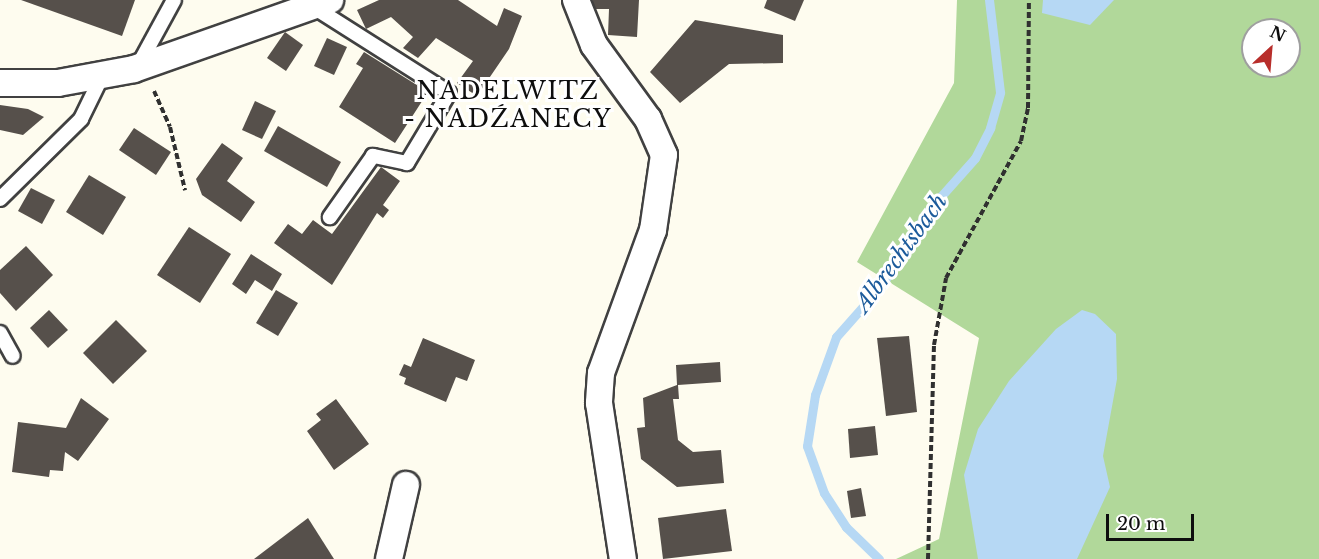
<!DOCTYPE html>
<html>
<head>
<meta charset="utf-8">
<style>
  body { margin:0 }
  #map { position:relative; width:1319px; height:559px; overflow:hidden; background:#fefcef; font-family:"Libre Baskerville",serif }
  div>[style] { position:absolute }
  .forest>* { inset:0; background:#b1d89a }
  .water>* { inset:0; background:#b6d8f4 }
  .stream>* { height:9px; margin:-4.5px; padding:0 4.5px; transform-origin:4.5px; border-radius:4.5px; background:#b6d8f4 }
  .building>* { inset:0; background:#56504b }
  .path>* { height:4px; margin-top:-2px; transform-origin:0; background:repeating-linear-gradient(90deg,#303030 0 6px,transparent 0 9px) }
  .roads { filter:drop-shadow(2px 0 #414141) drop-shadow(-2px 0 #414141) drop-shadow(0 2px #414141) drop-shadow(0 -2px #414141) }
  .lane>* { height:14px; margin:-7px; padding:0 7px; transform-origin:7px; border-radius:7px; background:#fff }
  .street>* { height:26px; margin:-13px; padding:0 13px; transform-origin:13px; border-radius:13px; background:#fff }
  span { translate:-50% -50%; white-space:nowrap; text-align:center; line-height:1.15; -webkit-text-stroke:6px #fff; paint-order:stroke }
  .water-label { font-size:22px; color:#1c5b9b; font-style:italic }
  .quarter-label { font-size:24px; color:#0e0e0e; letter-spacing:1.5px }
  .north { position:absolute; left:1241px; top:18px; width:60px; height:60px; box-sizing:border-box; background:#fff; border:2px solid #9f9f9f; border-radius:50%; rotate:26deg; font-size:16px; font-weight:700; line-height:24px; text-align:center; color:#0e0e0e }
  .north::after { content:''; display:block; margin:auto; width:21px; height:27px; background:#b82e2b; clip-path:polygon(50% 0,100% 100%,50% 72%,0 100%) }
  .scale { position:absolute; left:1106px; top:514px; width:88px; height:27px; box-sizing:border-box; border:3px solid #0e0e0e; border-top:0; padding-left:8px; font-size:18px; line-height:21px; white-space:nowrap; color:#0e0e0e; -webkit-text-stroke:4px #fff; paint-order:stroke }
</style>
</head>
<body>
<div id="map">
  <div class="forest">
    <i style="clip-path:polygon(evenodd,957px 0,1319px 0,1319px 559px,896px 559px,939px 539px,979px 338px,857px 262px,954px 83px,957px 0,1253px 30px,1289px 30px,1289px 66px,1253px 66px,1253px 30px)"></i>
  </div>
  <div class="water">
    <i style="clip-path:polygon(1043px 0,1114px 0,1090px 25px,1042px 13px)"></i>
    <i style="clip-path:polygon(1082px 310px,1095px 314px,1116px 334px,1117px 379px,1103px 456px,1110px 487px,1077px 559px,978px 559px,964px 475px,978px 429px,1009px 381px,1056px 329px)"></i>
  </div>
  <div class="stream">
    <i style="left:879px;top:559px;width:46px;rotate:-135.9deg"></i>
    <i style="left:846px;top:527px;width:40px;rotate:-122.9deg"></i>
    <i style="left:824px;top:493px;width:50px;rotate:-109.9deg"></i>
    <i style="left:807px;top:446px;width:52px;rotate:-81.1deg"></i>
    <i style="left:815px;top:395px;width:62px;rotate:-70.1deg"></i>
    <i style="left:836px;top:337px;width:69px;rotate:-48.5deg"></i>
    <i style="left:882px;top:285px;width:86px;rotate:-58.3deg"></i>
    <i style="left:927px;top:212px;width:72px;rotate:-48.4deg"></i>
    <i style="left:975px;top:158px;width:34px;rotate:-63deg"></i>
    <i style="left:990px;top:128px;width:37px;rotate:-74deg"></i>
    <i style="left:1000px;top:92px;width:93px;rotate:-96.8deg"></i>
  </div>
  <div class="building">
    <i style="clip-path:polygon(21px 0,135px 0,122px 36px)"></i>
    <i style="clip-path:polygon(379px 0,458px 0,497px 26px,504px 8px,522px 16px,509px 49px,477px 96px,457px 83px,473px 61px,436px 38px,418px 58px,403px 48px,413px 37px,391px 17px,366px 29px,357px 10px)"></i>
    <i style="clip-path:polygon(593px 0,639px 0,637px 37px,608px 35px,609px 9px,593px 9px)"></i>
    <i style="clip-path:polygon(767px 0,804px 0,795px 21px,764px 8px)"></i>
    <i style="clip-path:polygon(695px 20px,783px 35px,783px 63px,729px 64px,680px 103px,650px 72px)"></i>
    <i style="clip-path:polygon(285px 32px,303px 45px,286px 71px,267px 58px)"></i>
    <i style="clip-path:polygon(327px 38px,347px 47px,334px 75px,314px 66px)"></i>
    <i style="clip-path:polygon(364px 52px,428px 92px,395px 143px,339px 107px,363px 68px,356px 64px)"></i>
    <i style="clip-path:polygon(255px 101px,276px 111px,262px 139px,242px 130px)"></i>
    <i style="clip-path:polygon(0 105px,28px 109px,44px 117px,23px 135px,0 130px)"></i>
    <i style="clip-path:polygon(278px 126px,341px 162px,327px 187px,264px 151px)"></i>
    <i style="clip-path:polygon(134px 128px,171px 152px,156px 175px,119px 150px)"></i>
    <i style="clip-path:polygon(222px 143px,243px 158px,227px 181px,255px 202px,241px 222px,202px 195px,196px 179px)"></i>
    <i style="clip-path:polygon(381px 167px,400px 181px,383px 205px,389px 210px,383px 218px,377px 213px,332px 285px,274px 243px,288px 224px,302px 234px,313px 220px,332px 234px)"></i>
    <i style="clip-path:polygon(89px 175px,126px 197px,103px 235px,66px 212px)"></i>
    <i style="clip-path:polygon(31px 188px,55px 200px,42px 224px,18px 211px)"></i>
    <i style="clip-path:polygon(189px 227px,231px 254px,200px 303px,157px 275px)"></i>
    <i style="clip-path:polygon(26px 246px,53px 275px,16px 311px,0 293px,0 270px)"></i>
    <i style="clip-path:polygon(251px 254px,282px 274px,272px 291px,255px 280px,246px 294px,232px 284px)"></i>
    <i style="clip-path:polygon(276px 290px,298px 303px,278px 336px,256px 323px)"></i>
    <i style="clip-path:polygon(49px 310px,68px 330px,48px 348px,30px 328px)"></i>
    <i style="clip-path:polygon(116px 320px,147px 351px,113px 384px,83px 353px)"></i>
    <i style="clip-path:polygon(909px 336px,917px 412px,886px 416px,877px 338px)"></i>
    <i style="clip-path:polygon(423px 338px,475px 360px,467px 381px,456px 377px,446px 402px,404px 384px,406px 378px,399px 375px,404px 364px,411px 367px)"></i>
    <i style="clip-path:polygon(720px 362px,721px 382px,678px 385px,679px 399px,673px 399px,678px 440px,693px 452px,721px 450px,724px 483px,677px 487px,641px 459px,637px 428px,645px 427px,643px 398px,677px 385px,676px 365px)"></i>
    <i style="clip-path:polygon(81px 398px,109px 419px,78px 461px,65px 452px,63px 471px,50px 470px,49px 477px,12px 472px,18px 422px,66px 428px)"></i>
    <i style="clip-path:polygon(336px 399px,369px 444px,334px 470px,307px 431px,321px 420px,316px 414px)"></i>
    <i style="clip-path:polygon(875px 426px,878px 455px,850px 458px,848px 429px)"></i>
    <i style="clip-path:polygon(861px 488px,866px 516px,851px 518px,847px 491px)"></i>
    <i style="clip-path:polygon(726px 509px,732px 551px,663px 559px,658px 518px)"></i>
    <i style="clip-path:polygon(308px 518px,334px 559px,254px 559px,275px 543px)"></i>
  </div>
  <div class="path">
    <i style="left:154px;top:91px;width:39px;rotate:66deg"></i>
    <i style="left:170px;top:127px;width:65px;rotate:76.6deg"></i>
    <i style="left:928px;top:559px;width:214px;rotate:-88.4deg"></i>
    <i style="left:934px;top:345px;width:68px;rotate:-79.8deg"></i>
    <i style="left:946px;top:278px;width:156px;rotate:-61.3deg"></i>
    <i style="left:1021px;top:141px;width:34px;rotate:-78deg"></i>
    <i style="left:1028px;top:108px;width:108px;rotate:-89.5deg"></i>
  </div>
  <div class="roads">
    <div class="lane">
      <i style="left:312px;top:6px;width:162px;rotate:32.4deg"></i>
      <i style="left:449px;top:93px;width:82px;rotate:121deg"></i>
      <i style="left:407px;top:163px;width:35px;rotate:-168deg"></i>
      <i style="left:373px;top:156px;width:75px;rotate:125.2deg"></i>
      <i style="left:138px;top:66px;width:75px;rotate:-61.4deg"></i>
      <i style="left:0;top:199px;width:114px;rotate:-44.6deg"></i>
      <i style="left:81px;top:119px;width:48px;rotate:-64deg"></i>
      <i style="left:0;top:333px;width:26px;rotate:61deg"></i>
    </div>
    <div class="street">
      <i style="left:576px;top:0;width:48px;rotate:68.2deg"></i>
      <i style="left:594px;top:45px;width:92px;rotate:53.9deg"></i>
      <i style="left:648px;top:119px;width:39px;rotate:66deg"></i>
      <i style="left:664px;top:155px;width:76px;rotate:98.3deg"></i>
      <i style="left:653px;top:230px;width:152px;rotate:110deg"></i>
      <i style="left:601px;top:373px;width:30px;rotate:94deg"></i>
      <i style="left:599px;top:403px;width:158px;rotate:81.3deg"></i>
      <i style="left:0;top:83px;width:58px"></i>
      <i style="left:58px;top:83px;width:77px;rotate:-10.4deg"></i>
      <i style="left:134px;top:69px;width:208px;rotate:-19.4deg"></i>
      <i style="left:389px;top:559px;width:76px;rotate:-77.1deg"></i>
    </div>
  </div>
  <div class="water-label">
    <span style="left:901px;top:253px;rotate:-54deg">Albrechtsbach</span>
  </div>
  <div class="quarter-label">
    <span style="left:508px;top:105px">NADELWITZ<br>- NADŹANECY</span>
  </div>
  <div class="north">N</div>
  <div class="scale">20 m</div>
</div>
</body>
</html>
